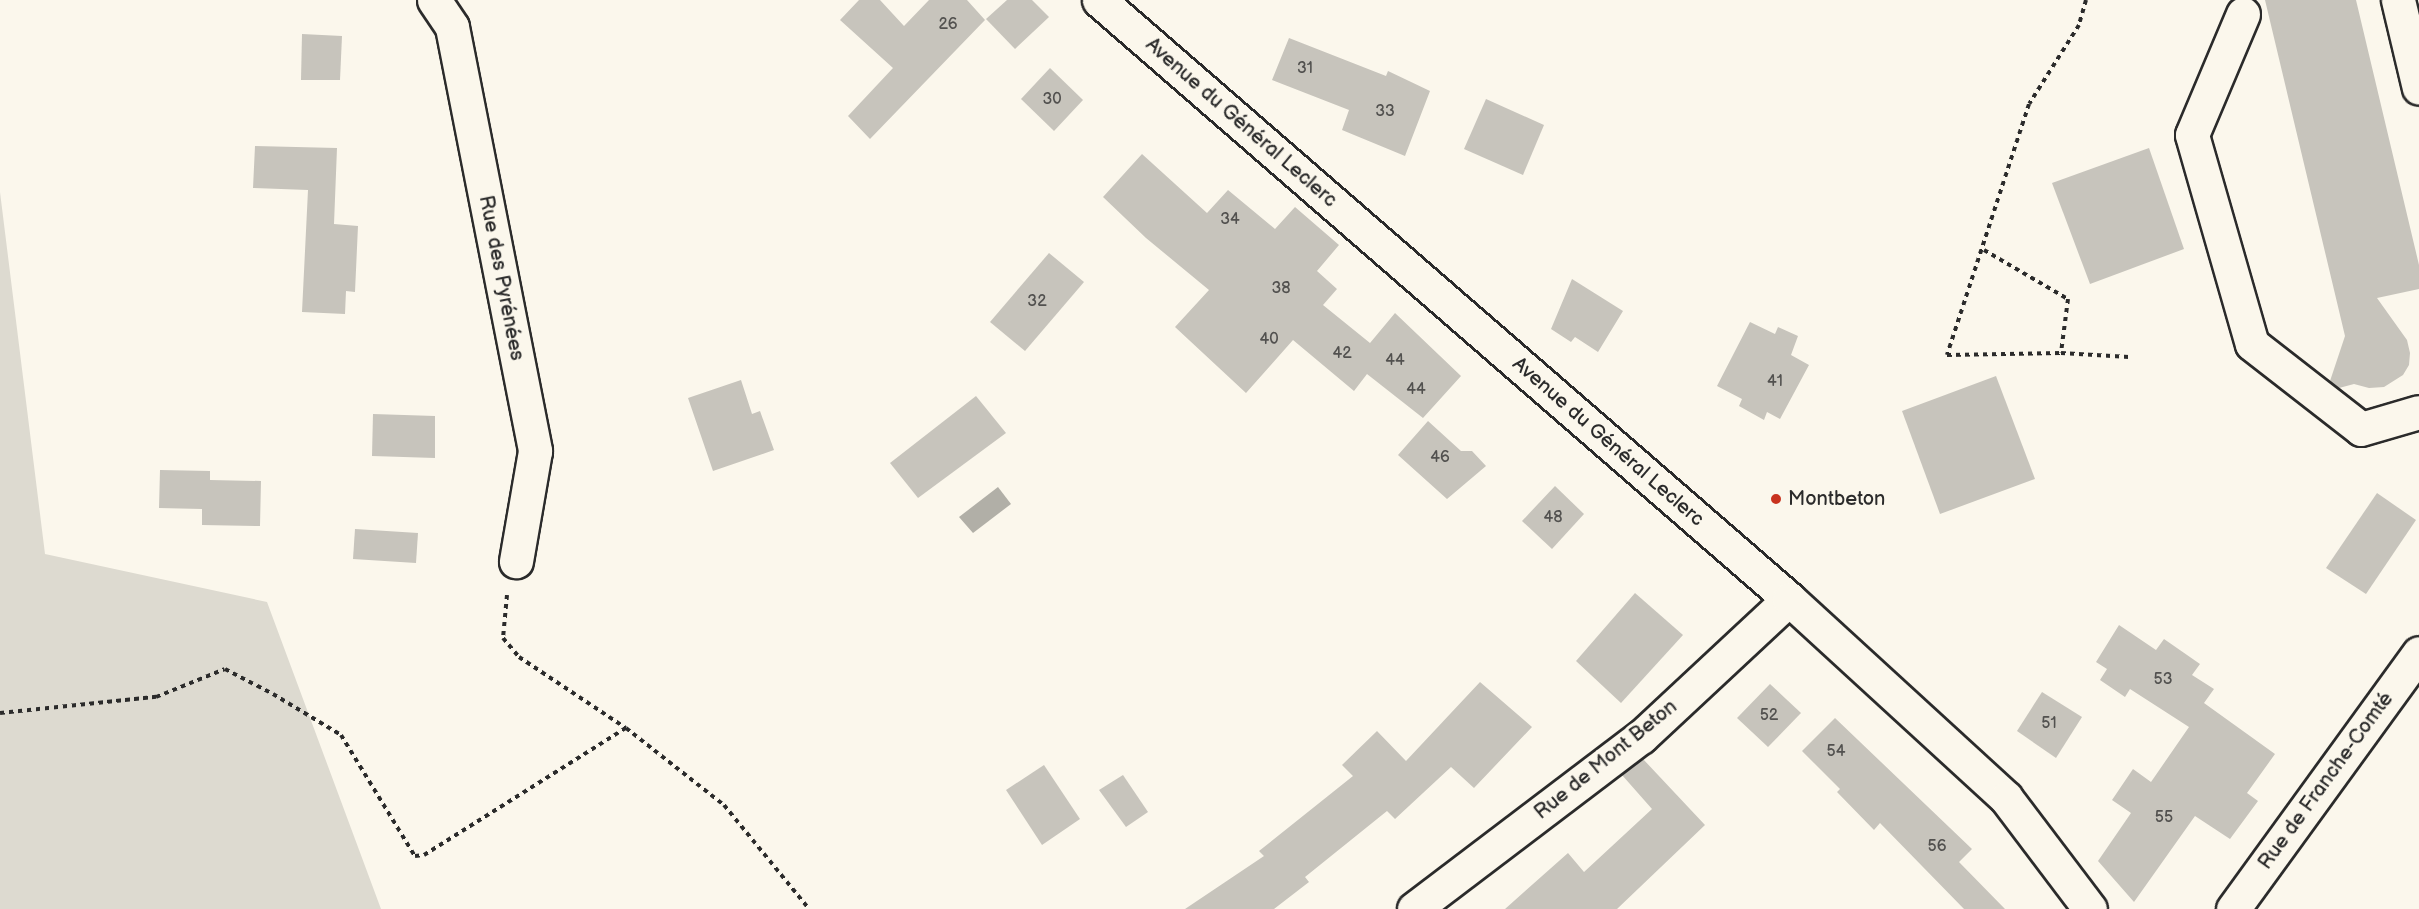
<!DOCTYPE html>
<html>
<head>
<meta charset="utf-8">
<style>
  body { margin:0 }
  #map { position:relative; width:2419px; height:909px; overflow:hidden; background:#fbf7ec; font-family:"Balsamiq Sans",sans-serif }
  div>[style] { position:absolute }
  .green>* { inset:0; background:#dddad0 }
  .water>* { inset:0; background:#b1afa7 }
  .building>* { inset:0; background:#c7c4bc }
  .path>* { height:4px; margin-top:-2px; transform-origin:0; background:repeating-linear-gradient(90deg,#2b2b2b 0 4.5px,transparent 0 9px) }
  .roads { filter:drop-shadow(2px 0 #2b2b2b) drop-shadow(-2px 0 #2b2b2b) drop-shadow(0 2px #2b2b2b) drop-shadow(0 -2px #2b2b2b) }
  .minor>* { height:33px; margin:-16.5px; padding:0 16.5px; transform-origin:16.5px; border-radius:16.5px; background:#fbf7ec }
  .major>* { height:33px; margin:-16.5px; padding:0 16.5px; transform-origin:16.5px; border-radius:16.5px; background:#fbf7ec }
  .dots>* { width:16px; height:16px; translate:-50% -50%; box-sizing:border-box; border:3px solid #fbf7ec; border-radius:50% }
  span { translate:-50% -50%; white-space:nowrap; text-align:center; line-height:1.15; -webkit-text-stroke:6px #fbf7ec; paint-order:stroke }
  .number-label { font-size:16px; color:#52514f }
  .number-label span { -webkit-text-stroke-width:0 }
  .street-label { font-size:20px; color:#2b2b2b }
  .poi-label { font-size:20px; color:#2b2b2b }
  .left { translate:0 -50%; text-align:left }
</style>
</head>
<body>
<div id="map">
  <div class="green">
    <i style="clip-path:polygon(0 192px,45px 554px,267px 602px,381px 909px,0 909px)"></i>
  </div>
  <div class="water">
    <i style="clip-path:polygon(998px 487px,1011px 504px,973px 533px,959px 517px)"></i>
  </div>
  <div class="building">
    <i style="clip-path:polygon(859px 0,880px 0,904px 26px,929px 0,967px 0,985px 20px,870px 139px,848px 116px,893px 68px,840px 20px)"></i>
    <i style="clip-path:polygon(1007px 0,1032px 0,1049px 17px,1015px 49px,986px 19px)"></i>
    <i style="clip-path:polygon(2265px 0,2356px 0,2419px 265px,2419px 289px,2377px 298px,2407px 340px,2410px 353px,2409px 365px,2403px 375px,2384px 387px,2369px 388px,2354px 384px,2339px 388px,2330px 381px,2345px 336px)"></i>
    <i style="clip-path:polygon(302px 34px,342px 36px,340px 80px,301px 80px)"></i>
    <i style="clip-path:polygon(1289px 38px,1386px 76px,1388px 71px,1430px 91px,1405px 156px,1342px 130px,1349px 110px,1272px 80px)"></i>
    <i style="clip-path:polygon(1050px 68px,1083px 100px,1054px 131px,1021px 99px)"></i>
    <i style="clip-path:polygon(1486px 99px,1544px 125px,1523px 175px,1464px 149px)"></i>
    <i style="clip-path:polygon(255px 146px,337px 148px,334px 224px,358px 226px,355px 292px,346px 291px,345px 314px,302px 312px,308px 190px,253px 188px)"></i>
    <i style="clip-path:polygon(2149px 148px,2184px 249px,2090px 284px,2052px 183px)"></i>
    <i style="clip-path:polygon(1142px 154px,1207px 213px,1228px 190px,1275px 229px,1295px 207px,1339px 245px,1317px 271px,1337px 289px,1323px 305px,1370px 343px,1395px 313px,1461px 376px,1423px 418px,1367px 374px,1354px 391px,1293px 340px,1246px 393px,1175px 327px,1209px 290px,1146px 238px,1103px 197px)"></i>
    <i style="clip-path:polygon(1049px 253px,1084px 282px,1025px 351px,990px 322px)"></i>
    <i style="clip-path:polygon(1572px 279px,1623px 311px,1598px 352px,1575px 337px,1571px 342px,1551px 329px)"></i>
    <i style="clip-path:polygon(1750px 322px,1775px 334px,1778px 327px,1798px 336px,1791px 355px,1809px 365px,1780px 419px,1767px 412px,1764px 420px,1739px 406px,1742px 399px,1717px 386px)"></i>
    <i style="clip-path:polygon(1996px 376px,2035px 479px,1940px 514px,1902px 411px)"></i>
    <i style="clip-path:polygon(741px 380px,752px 414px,760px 411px,774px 450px,713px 471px,688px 398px)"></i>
    <i style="clip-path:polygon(976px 396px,1006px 433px,918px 498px,890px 463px)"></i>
    <i style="clip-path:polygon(373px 414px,435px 416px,435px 458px,372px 456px)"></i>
    <i style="clip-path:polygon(1428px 421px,1461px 451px,1472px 451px,1486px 466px,1447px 499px,1398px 455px)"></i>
    <i style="clip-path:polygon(160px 470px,210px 471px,210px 480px,261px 481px,260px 526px,202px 525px,202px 509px,159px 508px)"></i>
    <i style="clip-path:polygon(1555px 486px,1584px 514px,1552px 549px,1522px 521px)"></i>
    <i style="clip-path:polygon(2377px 493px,2416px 520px,2366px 594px,2326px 568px)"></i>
    <i style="clip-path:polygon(355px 529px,418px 533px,416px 563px,353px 559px)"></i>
    <i style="clip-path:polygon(1635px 593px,1683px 635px,1621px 703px,1576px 661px)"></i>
    <i style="clip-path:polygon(2119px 625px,2156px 650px,2164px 639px,2200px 664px,2192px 675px,2214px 689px,2204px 703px,2275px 754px,2247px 793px,2258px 801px,2230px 839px,2195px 816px,2134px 902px,2098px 861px,2131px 813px,2112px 800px,2133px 769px,2151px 782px,2189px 727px,2130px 689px,2125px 697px,2100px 680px,2107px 669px,2096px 662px)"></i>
    <i style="clip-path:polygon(1480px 682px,1532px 727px,1474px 788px,1451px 767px,1395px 819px,1387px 811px,1305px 877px,1309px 882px,1274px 909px,1185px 909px,1264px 856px,1259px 851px,1353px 776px,1342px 765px,1377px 731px,1406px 761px)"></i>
    <i style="clip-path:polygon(1770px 684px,1801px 713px,1768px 747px,1737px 718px)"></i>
    <i style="clip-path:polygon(2042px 692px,2082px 717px,2056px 758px,2017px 731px)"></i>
    <i style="clip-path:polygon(1835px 718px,1972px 849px,1959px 862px,2005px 909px,1964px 909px,1880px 823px,1874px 830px,1837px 792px,1840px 789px,1802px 751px)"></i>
    <i style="clip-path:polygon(1643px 759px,1705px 825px,1617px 909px,1505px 909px,1568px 853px,1584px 872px,1652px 809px,1622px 775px)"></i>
    <i style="clip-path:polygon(1044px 765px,1080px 819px,1042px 845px,1006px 790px)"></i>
    <i style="clip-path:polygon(1123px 775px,1148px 812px,1126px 827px,1099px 790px)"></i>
  </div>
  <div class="path">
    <i style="left:2086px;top:0;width:26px;rotate:106deg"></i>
    <i style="left:2079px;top:25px;width:93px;rotate:122.3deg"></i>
    <i style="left:2029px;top:104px;width:264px;rotate:108.1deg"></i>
    <i style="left:1947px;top:355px;width:114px;rotate:-1deg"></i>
    <i style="left:2061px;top:353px;width:68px;rotate:3.4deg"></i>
    <i style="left:1984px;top:250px;width:97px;rotate:30.3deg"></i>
    <i style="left:2068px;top:299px;width:54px;rotate:97.4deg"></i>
    <i style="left:507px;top:595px;width:43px;rotate:95.3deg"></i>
    <i style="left:503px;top:638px;width:25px;rotate:50deg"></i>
    <i style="left:519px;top:657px;width:128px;rotate:33.6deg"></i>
    <i style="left:626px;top:728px;width:125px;rotate:38.2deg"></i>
    <i style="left:724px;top:805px;width:134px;rotate:50.7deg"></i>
    <i style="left:0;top:713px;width:157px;rotate:-5.9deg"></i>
    <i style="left:156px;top:697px;width:74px;rotate:-22.1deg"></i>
    <i style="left:225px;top:669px;width:54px;rotate:27.5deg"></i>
    <i style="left:273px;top:694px;width:79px;rotate:31.1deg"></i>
    <i style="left:341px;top:735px;width:142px;rotate:58.6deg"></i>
    <i style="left:415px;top:856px;width:9px;rotate:-6deg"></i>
    <i style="left:424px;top:855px;width:239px;rotate:-32.2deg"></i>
  </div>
  <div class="roads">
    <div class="minor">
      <i style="left:434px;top:0;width:32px;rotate:56deg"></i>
      <i style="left:452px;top:27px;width:432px;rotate:78.9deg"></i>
      <i style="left:535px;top:451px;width:112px;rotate:99.8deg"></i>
      <i style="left:2398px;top:0;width:90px;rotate:76.6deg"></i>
      <i style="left:2243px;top:14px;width:131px;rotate:112.9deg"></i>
      <i style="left:2192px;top:135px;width:217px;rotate:74deg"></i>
      <i style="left:2252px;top:344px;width:138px;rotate:37.9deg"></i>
      <i style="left:2361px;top:429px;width:60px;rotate:-16.3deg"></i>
      <i style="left:1414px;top:909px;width:285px;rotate:-37.2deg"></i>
      <i style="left:1641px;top:737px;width:202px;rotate:-43deg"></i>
      <i style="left:2233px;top:909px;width:316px;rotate:-54deg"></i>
    </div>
    <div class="major">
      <i style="left:1099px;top:0;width:914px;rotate:40.96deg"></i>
      <i style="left:1789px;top:599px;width:294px;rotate:42.5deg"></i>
      <i style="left:2006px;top:798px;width:139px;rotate:52.9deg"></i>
    </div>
  </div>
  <div class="dots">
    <i style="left:1776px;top:499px;background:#c8321e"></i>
  </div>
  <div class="number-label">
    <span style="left:948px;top:25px">26</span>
    <span style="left:1305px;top:69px">31</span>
    <span style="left:1052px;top:100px">30</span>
    <span style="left:1385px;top:112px">33</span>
    <span style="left:1230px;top:220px">34</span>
    <span style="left:1281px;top:289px">38</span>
    <span style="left:1037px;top:302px">32</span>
    <span style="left:1269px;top:340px">40</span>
    <span style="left:1342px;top:354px">42</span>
    <span style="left:1395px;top:361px">44</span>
    <span style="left:1775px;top:382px">41</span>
    <span style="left:1416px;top:390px">44</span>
    <span style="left:1440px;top:458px">46</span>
    <span style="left:1553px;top:518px">48</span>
    <span style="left:2163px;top:680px">53</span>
    <span style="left:1769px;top:716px">52</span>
    <span style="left:2049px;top:724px">51</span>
    <span style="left:1836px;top:752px">54</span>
    <span style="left:2164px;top:818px">55</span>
    <span style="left:1937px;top:847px">56</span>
  </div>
  <div class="street-label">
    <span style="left:1241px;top:123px;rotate:41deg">Avenue du Général Leclerc</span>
    <span style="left:501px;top:278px;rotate:79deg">Rue des Pyrénées</span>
    <span style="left:1608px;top:442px;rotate:41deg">Avenue du Général Leclerc</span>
    <span style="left:1606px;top:760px;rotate:-39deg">Rue de Mont Beton</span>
    <span style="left:2326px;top:781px;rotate:-54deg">Rue de Franche-Comté</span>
  </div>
  <div class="poi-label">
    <span class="left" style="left:1788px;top:499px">Montbeton</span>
  </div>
</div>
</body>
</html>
